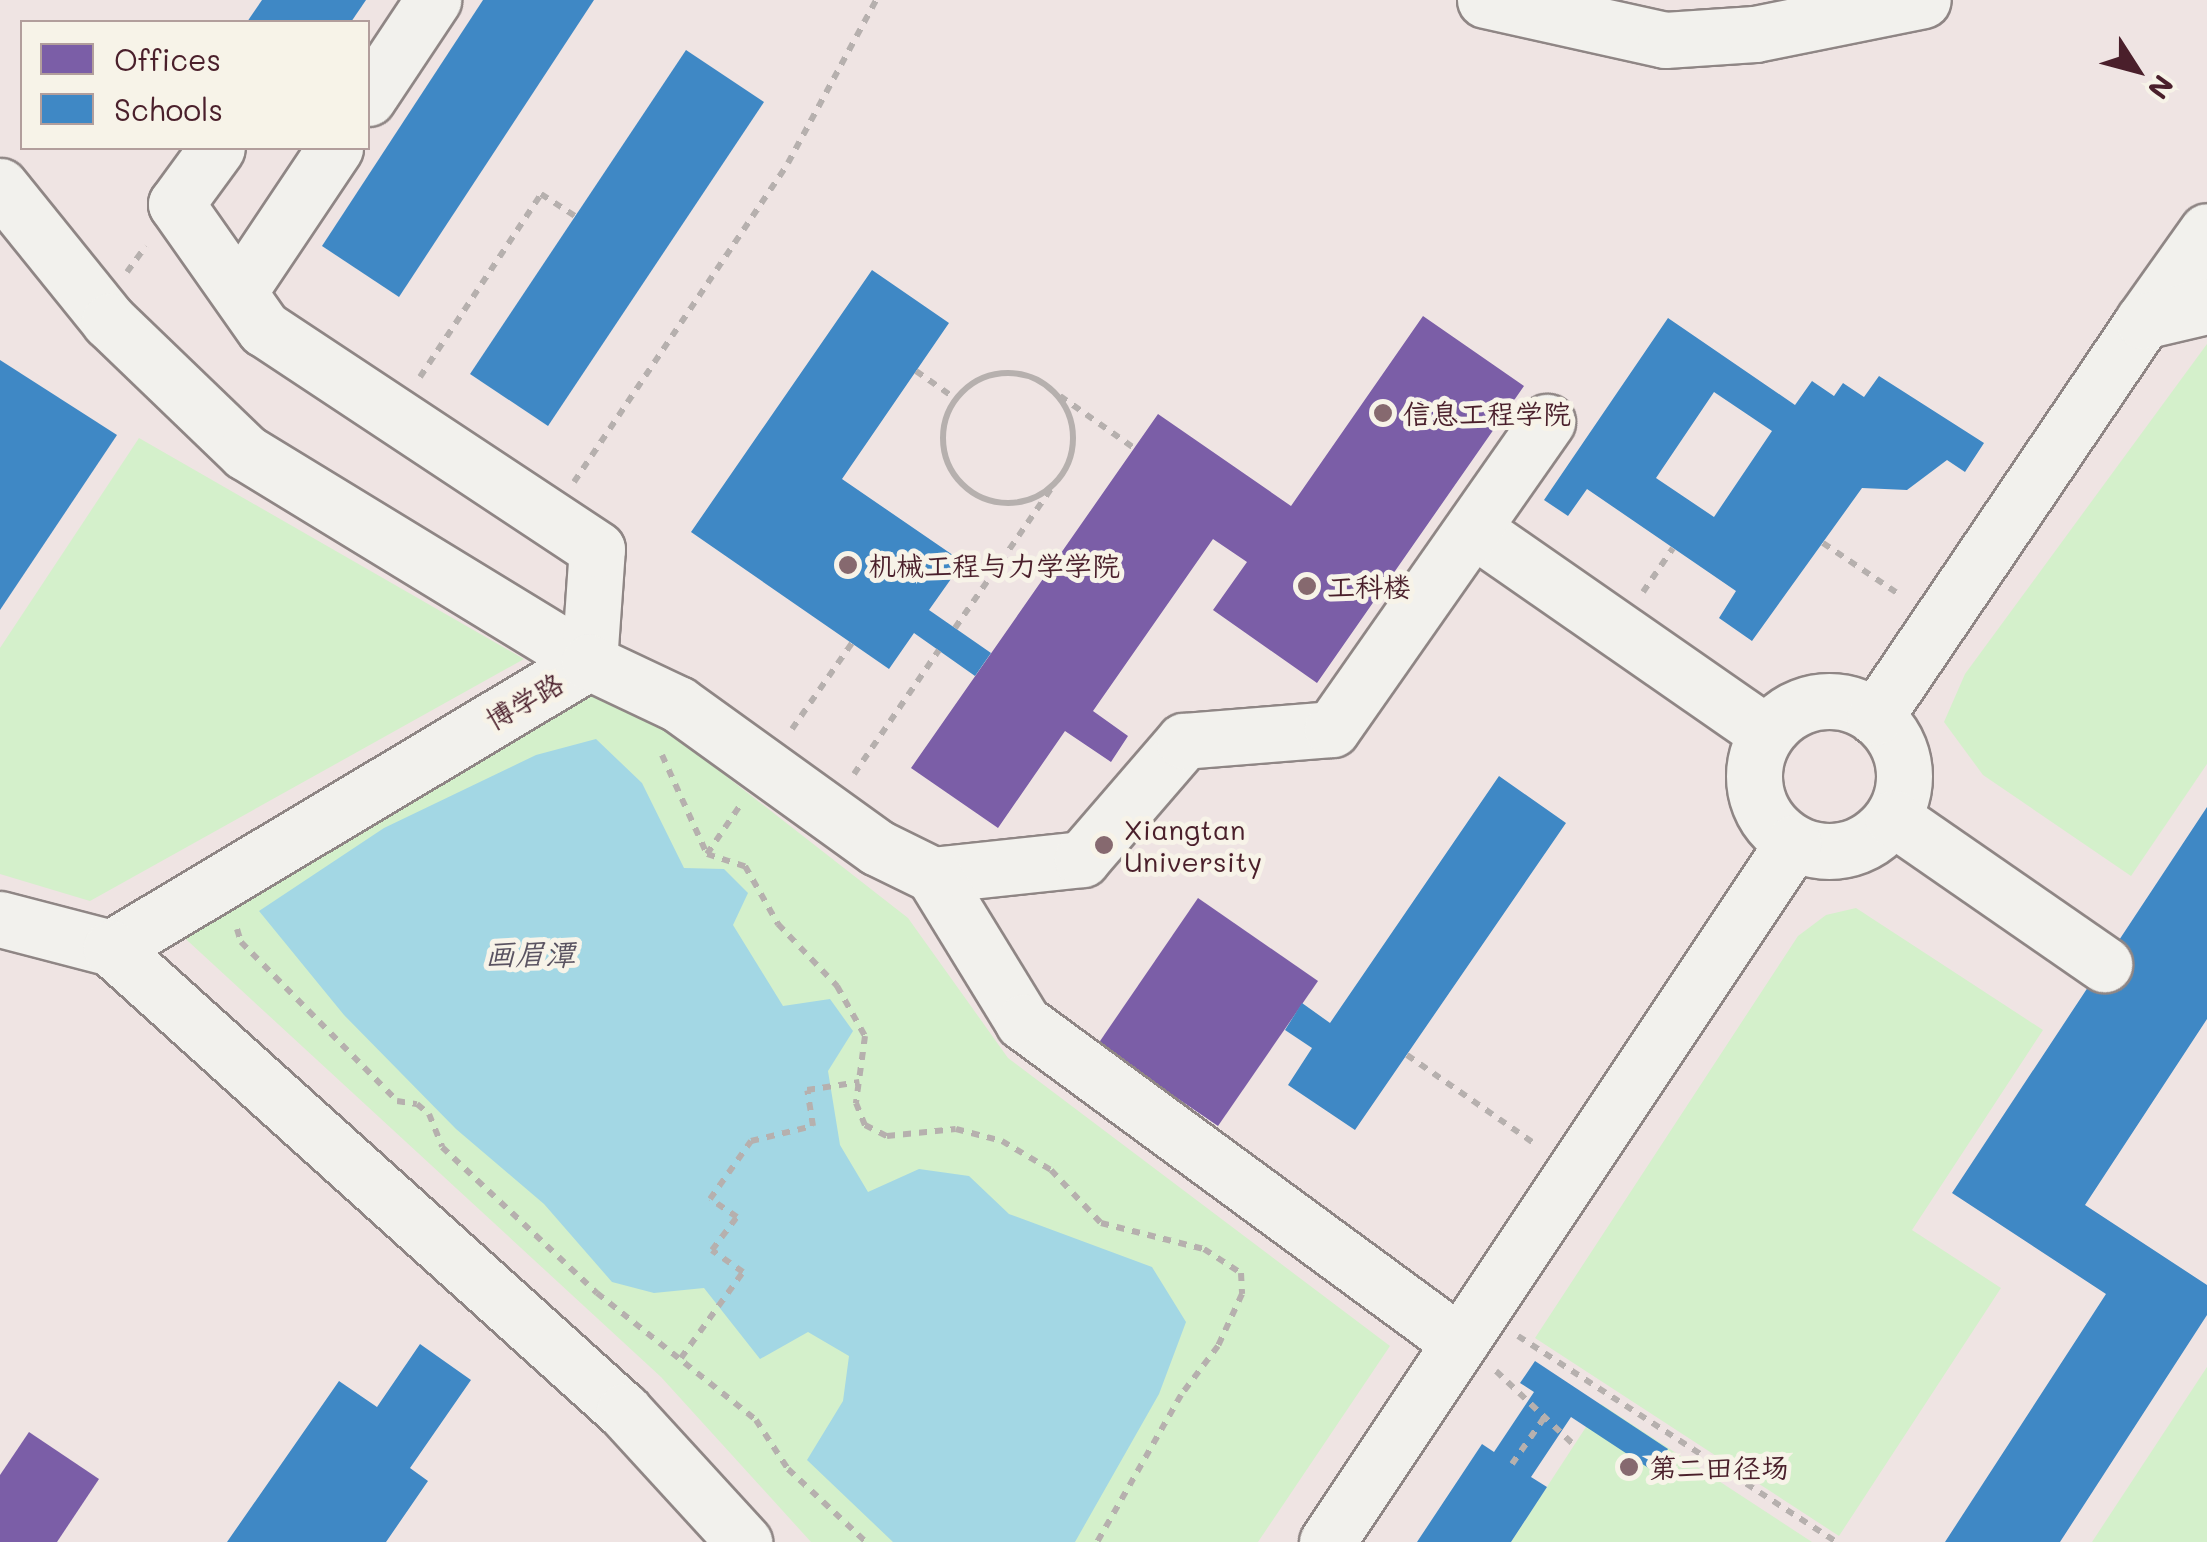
<!DOCTYPE html>
<html>
<head>
<meta charset="utf-8">
<style>
  body { margin:0 }
  #map { position:relative; width:2207px; height:1542px; overflow:hidden; background:#f4f2ec; font-family:Mali,"LXGW WenKai TC",sans-serif }
  div>[style] { position:absolute }
  .built>* { inset:0; background:#efe4e3 }
  .green>* { inset:0; background:#d4f0cb }
  .water>* { inset:0; background:#a3d7e4 }
  .offices>* { inset:0; background:#7b5ea7 }
  .schools>* { inset:0; background:#3f88c5 }
  .path>* { height:6px; margin-top:-3px; transform-origin:0; background:repeating-linear-gradient(90deg,#b6b0ae 0 8px,transparent 0 16px) }
  .path>.ring { margin:-3px; padding:0; box-sizing:content-box; background:none; border:6px solid #b6b0ae; border-radius:50% }
  .roads { filter:drop-shadow(2px 0 #8f8685) drop-shadow(-2px 0 #8f8685) drop-shadow(0 2px #8f8685) drop-shadow(0 -2px #8f8685) }
  .minor>* { height:55px; margin:-27.5px; padding:0 27.5px; transform-origin:27.5px; border-radius:27.5px; background:#f2f1ed }
  .minor>.ring { margin:-27.5px; padding:0; box-sizing:content-box; background:none; border:55px solid #f2f1ed; border-radius:50% }
  .dots>* { width:28px; height:28px; translate:-50% -50%; box-sizing:border-box; border:5px solid #f7f3e8; border-radius:50% }
  span { translate:-50% -50%; white-space:nowrap; text-align:center; line-height:1.15; -webkit-text-stroke:10px #f7f3e8; paint-order:stroke }
  .poi-label { font-size:28px; color:#4a1f2b }
  .left { translate:0 -50%; text-align:left }
  .street-label { font-size:28px; color:#4a1f2b }
  .water-label { font-size:30px; color:#5a5361; font-style:italic }
  .legend { position:absolute; left:20px; top:20px; width:350px; height:130px; box-sizing:border-box; background:#f7f3e8; border:2px solid #b29e9c; margin:0; padding:12px 18px; list-style:none; font-size:30px; color:#4a1f2b }
  .legend li { display:flex; align-items:center; gap:20px; height:50px }
  .legend b { width:50px; border:2px solid #b29e9c }
  .north { position:absolute; left:2087px; top:20px; width:100px; height:100px; -webkit-text-stroke:8px #f7f3e8; paint-order:stroke; rotate:126deg; font-size:28px; font-weight:700; line-height:40px; text-align:center; color:#4a1f2b }
  .north::after { content:''; display:block; margin:auto; width:35px; height:45px; background:#4a1f2b; clip-path:polygon(50% 0,100% 100%,50% 72%,0 100%) }
</style>
</head>
<body>
<div id="map">
  <div class="built">
    <i style="clip-path:polygon(evenodd,0 0,2207px 0,2207px 1542px,0 1542px,0 0,22px 22px,368px 22px,368px 148px,22px 148px,22px 22px)"></i>
  </div>
  <div class="green">
    <i style="clip-path:polygon(2207px 344px,2207px 764px,2131px 876px,1983px 775px,1944px 722px,1965px 674px)"></i>
    <i style="clip-path:polygon(139px 438px,524px 659px,90px 901px,0 874px,0 648px)"></i>
    <i style="clip-path:polygon(582px 689px,667px 730px,908px 918px,1008px 1058px,1390px 1346px,1258px 1542px,811px 1542px,661px 1377px,176px 930px)"></i>
    <i style="clip-path:polygon(1856px 908px,2043px 1030px,1912px 1230px,2001px 1288px,1839px 1536px,1535px 1338px,1798px 936px,1826px 915px)"></i>
    <i style="clip-path:polygon(2207px 1367px,2207px 1542px,2092px 1542px)"></i>
    <i style="clip-path:polygon(1601px 1404px,1812px 1542px,1511px 1542px)"></i>
  </div>
  <div class="water">
    <i style="clip-path:polygon(596px 739px,642px 783px,684px 868px,724px 869px,748px 893px,733px 925px,783px 1006px,830px 999px,853px 1031px,828px 1071px,840px 1145px,868px 1192px,919px 1169px,969px 1176px,1009px 1214px,1152px 1267px,1186px 1322px,1159px 1394px,1075px 1542px,893px 1542px,807px 1460px,843px 1401px,849px 1356px,808px 1332px,760px 1359px,704px 1288px,654px 1293px,612px 1282px,544px 1204px,456px 1129px,344px 1015px,259px 911px,384px 828px,536px 755px)"></i>
  </div>
  <div class="offices">
    <i style="clip-path:polygon(1423px 316px,1524px 386px,1317px 683px,1213px 610px,1247px 562px,1213px 539px,1093px 711px,1128px 736px,1111px 762px,1065px 731px,998px 828px,911px 768px,1158px 414px,1291px 506px)"></i>
    <i style="clip-path:polygon(1198px 898px,1318px 981px,1218px 1126px,1098px 1044px)"></i>
    <i style="clip-path:polygon(29px 1432px,99px 1479px,57px 1542px,0 1542px,0 1475px)"></i>
  </div>
  <div class="schools">
    <i style="clip-path:polygon(262px 0,366px 0,351px 22px,247px 22px)"></i>
    <i style="clip-path:polygon(483px 0,594px 0,399px 297px,322px 246px)"></i>
    <i style="clip-path:polygon(686px 50px,764px 102px,548px 426px,470px 374px)"></i>
    <i style="clip-path:polygon(872px 270px,949px 323px,842px 479px,963px 562px,929px 610px,991px 653px,975px 676px,914px 633px,889px 669px,691px 532px)"></i>
    <i style="clip-path:polygon(evenodd,1668px 318px,1795px 405px,1812px 381px,1834px 396px,1843px 383px,1864px 397px,1879px 376px,1984px 443px,1965px 472px,1947px 460px,1907px 490px,1862px 488px,1752px 641px,1719px 618px,1736px 591px,1587px 489px,1568px 516px,1544px 500px,1668px 318px,1714px 392px,1772px 431px,1714px 517px,1656px 478px,1714px 392px)"></i>
    <i style="clip-path:polygon(0 360px,117px 435px,0 610px)"></i>
    <i style="clip-path:polygon(1499px 776px,1566px 823px,1355px 1130px,1288px 1085px,1312px 1048px,1285px 1030px,1302px 1003px,1330px 1023px)"></i>
    <i style="clip-path:polygon(2207px 807px,2207px 1019px,2085px 1205px,2207px 1285px,2207px 1315px,2060px 1542px,1945px 1542px,2106px 1294px,1952px 1193px)"></i>
    <i style="clip-path:polygon(420px 1344px,471px 1380px,410px 1468px,428px 1481px,386px 1542px,227px 1542px,339px 1381px,377px 1407px)"></i>
    <i style="clip-path:polygon(1535px 1361px,1668px 1449px,1653px 1471px,1571px 1417px,1531px 1477px,1547px 1487px,1511px 1542px,1417px 1542px,1482px 1444px,1494px 1452px,1534px 1392px,1520px 1383px)"></i>
  </div>
  <div class="path">
    <i style="left:127px;top:272px;width:32px;rotate:-54deg"></i>
    <i style="left:916px;top:371px;width:49px;rotate:35deg"></i>
    <i class="ring" style="left:943px;top:373px;width:124px;height:124px"></i>
    <i style="left:420px;top:377px;width:219px;rotate:-56.5deg"></i>
    <i style="left:541px;top:194px;width:40px;rotate:32.9deg"></i>
    <i style="left:1060px;top:396px;width:90px;rotate:35.1deg"></i>
    <i style="left:574px;top:482px;width:384px;rotate:-56.1deg"></i>
    <i style="left:788px;top:163px;width:185px;rotate:-61.6deg"></i>
    <i style="left:1823px;top:543px;width:93px;rotate:34deg"></i>
    <i style="left:1643px;top:592px;width:53px;rotate:-55.7deg"></i>
    <i style="left:955px;top:628px;width:169px;rotate:-55.4deg"></i>
    <i style="left:792px;top:729px;width:105px;rotate:-55.1deg"></i>
    <i style="left:662px;top:755px;width:109px;rotate:65.6deg"></i>
    <i style="left:707px;top:854px;width:40px;rotate:18deg"></i>
    <i style="left:745px;top:866px;width:67px;rotate:60.4deg"></i>
    <i style="left:778px;top:924px;width:86px;rotate:46.4deg"></i>
    <i style="left:837px;top:986px;width:57px;rotate:60.8deg"></i>
    <i style="left:865px;top:1036px;width:68px;rotate:97.7deg"></i>
    <i style="left:856px;top:1103px;width:24px;rotate:68deg"></i>
    <i style="left:865px;top:1125px;width:25px;rotate:27deg"></i>
    <i style="left:887px;top:1136px;width:69px;rotate:-5.8deg"></i>
    <i style="left:956px;top:1129px;width:48px;rotate:14.6deg"></i>
    <i style="left:1002px;top:1141px;width:57px;rotate:30.6deg"></i>
    <i style="left:1051px;top:1170px;width:73px;rotate:46.7deg"></i>
    <i style="left:1101px;top:1223px;width:106px;rotate:14.2deg"></i>
    <i style="left:1204px;top:1249px;width:44px;rotate:33deg"></i>
    <i style="left:1241px;top:1273px;width:21px;rotate:87deg"></i>
    <i style="left:1242px;top:1294px;width:57px;rotate:114.8deg"></i>
    <i style="left:1218px;top:1346px;width:61px;rotate:127.1deg"></i>
    <i style="left:1181px;top:1395px;width:169px;rotate:119.7deg"></i>
    <i style="left:854px;top:774px;width:150px;rotate:-55.6deg"></i>
    <i style="left:707px;top:854px;width:60px;rotate:-55.8deg"></i>
    <i style="left:237px;top:929px;width:14px;rotate:73deg"></i>
    <i style="left:241px;top:942px;width:223px;rotate:45.5deg"></i>
    <i style="left:397px;top:1101px;width:20px;rotate:9deg"></i>
    <i style="left:417px;top:1104px;width:16px;rotate:40deg"></i>
    <i style="left:429px;top:1114px;width:35px;rotate:68deg"></i>
    <i style="left:442px;top:1147px;width:213px;rotate:43.3deg"></i>
    <i style="left:597px;top:1293px;width:203px;rotate:38.6deg"></i>
    <i style="left:756px;top:1420px;width:59px;rotate:56.9deg"></i>
    <i style="left:788px;top:1469px;width:107px;rotate:43.1deg"></i>
    <i style="left:1407px;top:1055px;width:156px;rotate:34.8deg"></i>
    <i style="left:1518px;top:1336px;width:379px;rotate:32.9deg"></i>
    <i style="left:681px;top:1358px;width:106px;rotate:-54.2deg"></i>
    <i style="left:743px;top:1272px;width:38px;rotate:-145deg"></i>
    <i style="left:712px;top:1250px;width:41px;rotate:-52.9deg"></i>
    <i style="left:737px;top:1217px;width:32px;rotate:-146deg"></i>
    <i style="left:710px;top:1199px;width:71px;rotate:-54.7deg"></i>
    <i style="left:751px;top:1141px;width:64px;rotate:-13.6deg"></i>
    <i style="left:813px;top:1126px;width:36px;rotate:-99deg"></i>
    <i style="left:807px;top:1090px;width:53px;rotate:-8.7deg"></i>
    <i style="left:1496px;top:1371px;width:109px;rotate:43.5deg"></i>
    <i style="left:1512px;top:1464px;width:56px;rotate:-55.2deg"></i>
  </div>
  <div class="roads">
    <div class="minor">
      <i style="left:1485px;top:0;width:184px;rotate:12.5deg"></i>
      <i style="left:1665px;top:40px;width:90px;rotate:-3.8deg"></i>
      <i style="left:1755px;top:34px;width:171px;rotate:-11.4deg"></i>
      <i style="left:368px;top:98px;width:118px;rotate:-56.4deg"></i>
      <i style="left:0;top:186px;width:174px;rotate:51.1deg"></i>
      <i style="left:109px;top:321px;width:189px;rotate:43.9deg"></i>
      <i style="left:245px;top:452px;width:403px;rotate:31.4deg"></i>
      <i style="left:589px;top:662px;width:113px;rotate:-86deg"></i>
      <i style="left:597px;top:549px;width:399px;rotate:-146.5deg"></i>
      <i style="left:264px;top:329px;width:153px;rotate:-125.1deg"></i>
      <i style="left:176px;top:204px;width:69px;rotate:-53.8deg"></i>
      <i style="left:240px;top:290px;width:171px;rotate:-56.2deg"></i>
      <i style="left:2143px;top:321px;width:110px;rotate:-54.6deg"></i>
      <i style="left:1476px;top:531px;width:354px;rotate:34.8deg"></i>
      <i class="ring" style="left:1754px;top:701px;width:95px;height:95px"></i>
      <i style="left:1875px;top:717px;width:478px;rotate:-55.9deg"></i>
      <i style="left:2143px;top:321px;width:66px;rotate:-13.2deg"></i>
      <i style="left:1893px;top:818px;width:257px;rotate:34.7deg"></i>
      <i style="left:933px;top:875px;width:150px;rotate:-6.1deg"></i>
      <i style="left:1082px;top:859px;width:156px;rotate:-49.2deg"></i>
      <i style="left:1184px;top:741px;width:148px;rotate:-4.6deg"></i>
      <i style="left:1332px;top:729px;width:375px;rotate:-55deg"></i>
      <i style="left:933px;top:875px;width:172px;rotate:58.5deg"></i>
      <i style="left:1023px;top:1022px;width:542px;rotate:36.3deg"></i>
      <i style="left:0;top:919px;width:115px;rotate:14.6deg"></i>
      <i style="left:111px;top:948px;width:557px;rotate:-30.89deg"></i>
      <i style="left:589px;top:662px;width:98px;rotate:25.3deg"></i>
      <i style="left:678px;top:704px;width:246px;rotate:35.8deg"></i>
      <i style="left:878px;top:848px;width:61px;rotate:26.1deg"></i>
      <i style="left:111px;top:948px;width:691px;rotate:42.07deg"></i>
      <i style="left:624px;top:1411px;width:178px;rotate:47.5deg"></i>
      <i style="left:1327px;top:1542px;width:840px;rotate:-56.31deg"></i>
    </div>
  </div>
  <div class="dots">
    <i style="left:1383px;top:413px;background:#86696f"></i>
    <i style="left:848px;top:565px;background:#86696f"></i>
    <i style="left:1307px;top:586px;background:#86696f"></i>
    <i style="left:1104px;top:845px;background:#86696f"></i>
    <i style="left:1629px;top:1467px;background:#86696f"></i>
  </div>
  <div class="poi-label">
    <span class="left" style="left:1403px;top:413px">信息工程学院</span>
    <span class="left" style="left:868px;top:565px">机械工程与力学学院</span>
    <span class="left" style="left:1327px;top:586px">工科楼</span>
    <span class="left" style="left:1124px;top:845px">Xiangtan<br>University</span>
    <span class="left" style="left:1649px;top:1467px">第二田径场</span>
  </div>
  <div class="street-label">
    <span style="left:524px;top:701px;rotate:-30deg">博学路</span>
  </div>
  <div class="water-label">
    <span style="left:530px;top:953px">画眉潭</span>
  </div>
  <ul class="legend">
  <li><b style="height:28px;background:#7b5ea7"></b>Offices</li>
  <li><b style="height:28px;background:#3f88c5"></b>Schools</li>
  </ul>
  <div class="north">N</div>
</div>
</body>
</html>
